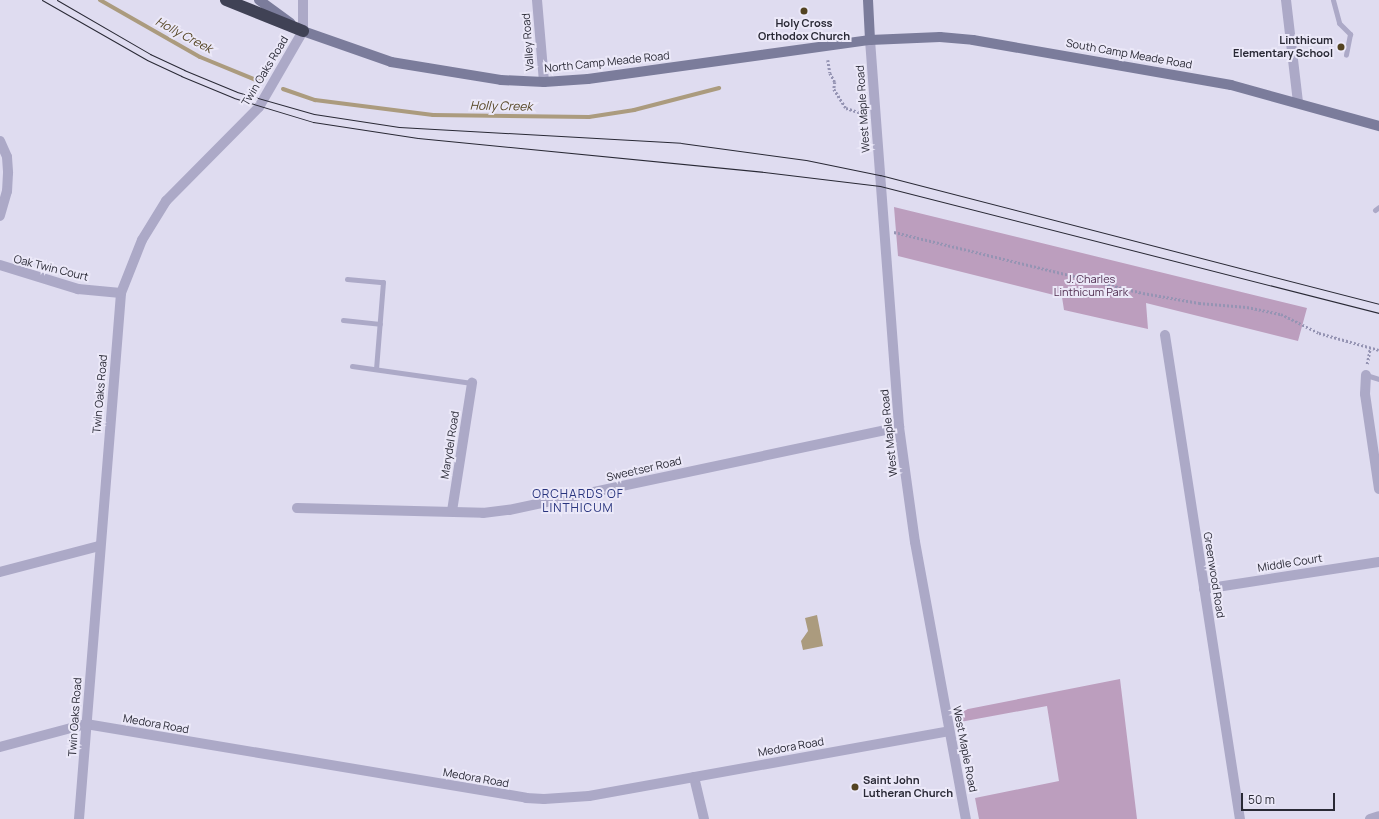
<!DOCTYPE html>
<html>
<head>
<meta charset="utf-8">
<style>
  body { margin:0 }
  #map { position:relative; width:1379px; height:819px; overflow:hidden; background:#dfdcf0; font-family:Manrope,sans-serif }
  div>[style] { position:absolute }
  .green>* { inset:0; background:#bc9ebe }
  .water>* { inset:0; background:#ab9b7e }
  .stream>* { height:4px; margin:-2px; padding:0 2px; transform-origin:2px; border-radius:2px; background:#ab9b7e }
  .path>* { height:2.5px; margin-top:-1.25px; transform-origin:0; background:repeating-linear-gradient(90deg,#9594b3 0 2px,transparent 0 4px) }
  .service>* { height:5px; margin:-2.5px; padding:0 2.5px; transform-origin:2.5px; border-radius:2.5px; background:#aca9c7 }
  .minor>* { height:10px; margin:-5px; padding:0 5px; transform-origin:5px; border-radius:5px; background:#aca9c7 }
  .tertiary>* { height:10px; margin:-5px; padding:0 5px; transform-origin:5px; border-radius:5px; background:#aca9c7 }
  .secondary>* { height:10px; margin:-5px; padding:0 5px; transform-origin:5px; border-radius:5px; background:#7b7c9b }
  .motorway>* { height:12px; margin:-6px; padding:0 6px; transform-origin:6px; border-radius:6px; background:#404255 }
  .tram>* { height:1px; margin:-0.5px; padding:0 0.5px; transform-origin:0.5px; border-radius:0.5px; background:#292935 }
  .dots>* { width:11px; height:11px; translate:-50% -50%; box-sizing:border-box; border:2px solid #ebe8f8; border-radius:50% }
  span { translate:-50% -50%; white-space:nowrap; text-align:center; line-height:1.15; -webkit-text-stroke:4px #ebe8f8; paint-order:stroke }
  .poi-label { font-size:11px; color:#292935; font-weight:700 }
  .right { translate:-100% -50%; text-align:right }
  .left { translate:0 -50%; text-align:left }
  .street-label { font-size:11px; color:#292935 }
  .park-label { font-size:11px; color:#512e51 }
  .water-label { font-size:12px; color:#534321; font-style:italic }
  .neighbourhood-label { font-size:12px; color:#28347e; letter-spacing:1px }
  .scale { position:absolute; left:1241px; top:793px; width:94px; height:18px; box-sizing:border-box; border:2px solid #292935; border-top:0; padding-left:5px; font-size:12px; line-height:14px; white-space:nowrap; color:#292935; -webkit-text-stroke:3px #ebe8f8; paint-order:stroke }
</style>
</head>
<body>
<div id="map">
  <div class="green">
    <i style="clip-path:polygon(894px 207px,1307px 308px,1298px 341px,1146px 303px,1148px 329px,1064px 310px,1062px 297px,898px 256px)"></i>
    <i style="clip-path:polygon(1120px 679px,1137px 819px,979px 819px,975px 798px,1059px 781px,1047px 706px,960px 722px,958px 711px)"></i>
  </div>
  <div class="water">
    <i style="clip-path:polygon(817px 615px,823px 646px,803px 650px,801px 641px,808px 631px,805px 618px)"></i>
  </div>
  <div class="stream">
    <i style="left:100px;top:0;width:115px;rotate:29.7deg"></i>
    <i style="left:200px;top:57px;width:66px;rotate:22.3deg"></i>
    <i style="left:283px;top:89px;width:34px;rotate:19deg"></i>
    <i style="left:315px;top:100px;width:119px;rotate:7.2deg"></i>
    <i style="left:433px;top:115px;width:156px;rotate:0.7deg"></i>
    <i style="left:589px;top:117px;width:46px;rotate:-8.8deg"></i>
    <i style="left:634px;top:110px;width:88px;rotate:-14.5deg"></i>
  </div>
  <div class="path">
    <i style="left:828px;top:60px;width:13px;rotate:81deg"></i>
    <i style="left:830px;top:73px;width:10px;rotate:61deg"></i>
    <i style="left:835px;top:82px;width:7px;rotate:98deg"></i>
    <i style="left:834px;top:89px;width:22px;rotate:58deg"></i>
    <i style="left:846px;top:108px;width:20px;rotate:18deg"></i>
    <i style="left:894px;top:232px;width:256px;rotate:13.8deg"></i>
    <i style="left:1143px;top:293px;width:57px;rotate:10.1deg"></i>
    <i style="left:1199px;top:303px;width:48px;rotate:4.8deg"></i>
    <i style="left:1247px;top:307px;width:35px;rotate:12deg"></i>
    <i style="left:1281px;top:314px;width:42px;rotate:26.6deg"></i>
    <i style="left:1319px;top:333px;width:62px;rotate:15.8deg"></i>
    <i style="left:1367px;top:364px;width:15px;rotate:-79deg"></i>
  </div>
  <div class="service">
    <i style="left:1333px;top:0;width:24px;rotate:75deg"></i>
    <i style="left:1339px;top:23px;width:16px;rotate:45deg"></i>
    <i style="left:1350px;top:34px;width:21px;rotate:101deg"></i>
    <i style="left:1375px;top:210px;width:5px;rotate:-37deg"></i>
    <i style="left:347px;top:279px;width:36px;rotate:5deg"></i>
    <i style="left:383px;top:282px;width:87px;rotate:94.6deg"></i>
    <i style="left:343px;top:320px;width:37px;rotate:6deg"></i>
    <i style="left:352px;top:366px;width:121px;rotate:8.1deg"></i>
    <i style="left:1366px;top:375px;width:14px;rotate:17deg"></i>
  </div>
  <div class="minor">
    <i style="left:303px;top:0;width:31px;rotate:90deg"></i>
    <i style="left:537px;top:0;width:82px;rotate:85.1deg"></i>
    <i style="left:1286px;top:0;width:103px;rotate:83.3deg"></i>
    <i style="left:0;top:141px;width:17px;rotate:66deg"></i>
    <i style="left:7px;top:157px;width:16px;rotate:86deg"></i>
    <i style="left:8px;top:173px;width:18px;rotate:93deg"></i>
    <i style="left:7px;top:191px;width:26px;rotate:106deg"></i>
    <i style="left:0;top:265px;width:82px;rotate:17.1deg"></i>
    <i style="left:78px;top:289px;width:43px;rotate:5.3deg"></i>
    <i style="left:1165px;top:335px;width:490px;rotate:81.2deg"></i>
    <i style="left:1366px;top:375px;width:19px;rotate:93deg"></i>
    <i style="left:1365px;top:394px;width:96px;rotate:81.6deg"></i>
    <i style="left:297px;top:508px;width:186px;rotate:1.5deg"></i>
    <i style="left:483px;top:513px;width:26px;rotate:-7deg"></i>
    <i style="left:509px;top:510px;width:399px;rotate:-12deg"></i>
    <i style="left:452px;top:511px;width:130px;rotate:-81.1deg"></i>
    <i style="left:0;top:572px;width:102px;rotate:-14.7deg"></i>
    <i style="left:1204px;top:589px;width:177px;rotate:-8.8deg"></i>
    <i style="left:0;top:747px;width:89px;rotate:-15deg"></i>
    <i style="left:694px;top:777px;width:43px;rotate:76.6deg"></i>
  </div>
  <div class="tertiary">
    <i style="left:870px;top:40px;width:388px;rotate:85.7deg"></i>
    <i style="left:899px;top:427px;width:116px;rotate:82.1deg"></i>
    <i style="left:915px;top:542px;width:282px;rotate:79.6deg"></i>
    <i style="left:86px;top:724px;width:446px;rotate:9.5deg"></i>
    <i style="left:526px;top:798px;width:18px;rotate:3deg"></i>
    <i style="left:544px;top:799px;width:45px;rotate:-3.8deg"></i>
    <i style="left:589px;top:796px;width:366px;rotate:-10.2deg"></i>
    <i style="left:79px;top:819px;width:528px;rotate:-85.43deg"></i>
    <i style="left:121px;top:293px;width:57px;rotate:-68.4deg"></i>
    <i style="left:142px;top:240px;width:46px;rotate:-58.4deg"></i>
    <i style="left:166px;top:201px;width:132px;rotate:-45.3deg"></i>
    <i style="left:259px;top:107px;width:88px;rotate:-59.9deg"></i>
    <i style="left:1370px;top:819px;width:9px;rotate:-18deg"></i>
  </div>
  <div class="secondary">
    <i style="left:259px;top:0;width:39px;rotate:36deg"></i>
    <i style="left:868px;top:0;width:40px;rotate:87.1deg"></i>
    <i style="left:297px;top:29px;width:100px;rotate:19.3deg"></i>
    <i style="left:391px;top:62px;width:111px;rotate:9.3deg"></i>
    <i style="left:501px;top:80px;width:43px;rotate:2.7deg"></i>
    <i style="left:544px;top:82px;width:44px;rotate:-3.9deg"></i>
    <i style="left:588px;top:79px;width:285px;rotate:-7.9deg"></i>
    <i style="left:870px;top:40px;width:70px;rotate:-2.5deg"></i>
    <i style="left:940px;top:37px;width:33px;rotate:5deg"></i>
    <i style="left:973px;top:40px;width:262px;rotate:9.9deg"></i>
    <i style="left:1231px;top:85px;width:154px;rotate:15.5deg"></i>
  </div>
  <div class="motorway">
    <i style="left:226px;top:0;width:83px;rotate:21.9deg"></i>
  </div>
  <div class="tram">
    <i style="left:42px;top:0;width:121px;rotate:29.7deg"></i>
    <i style="left:147px;top:60px;width:38px;rotate:25deg"></i>
    <i style="left:181px;top:76px;width:57px;rotate:22.5deg"></i>
    <i style="left:234px;top:98px;width:83px;rotate:16.9deg"></i>
    <i style="left:313px;top:122px;width:106px;rotate:8.7deg"></i>
    <i style="left:418px;top:138px;width:348px;rotate:5.6deg"></i>
    <i style="left:764px;top:172px;width:117px;rotate:6.9deg"></i>
    <i style="left:880px;top:186px;width:515px;rotate:14.28deg"></i>
    <i style="left:57px;top:0;width:108px;rotate:30.1deg"></i>
    <i style="left:150px;top:54px;width:38px;rotate:25deg"></i>
    <i style="left:184px;top:70px;width:57px;rotate:22.5deg"></i>
    <i style="left:237px;top:92px;width:80px;rotate:15.9deg"></i>
    <i style="left:314px;top:114px;width:86px;rotate:8.7deg"></i>
    <i style="left:399px;top:127px;width:282px;rotate:3.2deg"></i>
    <i style="left:681px;top:143px;width:126px;rotate:7.7deg"></i>
    <i style="left:806px;top:160px;width:76px;rotate:11.5deg"></i>
    <i style="left:880px;top:175px;width:515px;rotate:14.49deg"></i>
  </div>
  <div class="dots">
    <i style="left:804px;top:11px;background:#534321"></i>
    <i style="left:1341px;top:47px;background:#534321"></i>
    <i style="left:855px;top:787px;background:#534321"></i>
  </div>
  <div class="poi-label">
    <span style="left:804px;top:30px">Holy Cross<br>Orthodox Church</span>
    <span class="right" style="left:1333px;top:47px">Linthicum<br>Elementary School</span>
    <span class="left" style="left:863px;top:787px">Saint John<br>Lutheran Church</span>
  </div>
  <div class="street-label">
    <span style="left:528px;top:42px;rotate:-94deg">Valley Road</span>
    <span style="left:1129px;top:54px;rotate:10deg">South Camp Meade Road</span>
    <span style="left:607px;top:62px;rotate:-6deg">North Camp Meade Road</span>
    <span style="left:265px;top:71px;rotate:-59deg">Twin Oaks Road</span>
    <span style="left:863px;top:109px;rotate:-94deg">West Maple Road</span>
    <span style="left:51px;top:268px;rotate:14deg">Oak Twin Court</span>
    <span style="left:100px;top:394px;rotate:-85deg">Twin Oaks Road</span>
    <span style="left:889px;top:433px;rotate:-96deg">West Maple Road</span>
    <span style="left:450px;top:445px;rotate:-81deg">Marydel Road</span>
    <span style="left:644px;top:469px;rotate:-13deg">Sweetser Road</span>
    <span style="left:1290px;top:563px;rotate:-9deg">Middle Court</span>
    <span style="left:1214px;top:575px;rotate:81deg">Greenwood Road</span>
    <span style="left:75px;top:717px;rotate:-86deg">Twin Oaks Road</span>
    <span style="left:156px;top:724px;rotate:10deg">Medora Road</span>
    <span style="left:791px;top:747px;rotate:-10deg">Medora Road</span>
    <span style="left:965px;top:749px;rotate:79deg">West Maple Road</span>
    <span style="left:476px;top:778px;rotate:10deg">Medora Road</span>
  </div>
  <div class="park-label">
    <span style="left:1091px;top:286px">J. Charles<br>Linthicum Park</span>
  </div>
  <div class="water-label">
    <span style="left:184px;top:35px;rotate:28deg">Holly Creek</span>
    <span style="left:501px;top:106px;rotate:1deg">Holly Creek</span>
  </div>
  <div class="neighbourhood-label">
    <span style="left:578px;top:501px">ORCHARDS OF<br>LINTHICUM</span>
  </div>
  <div class="scale">50 m</div>
</div>
</body>
</html>
